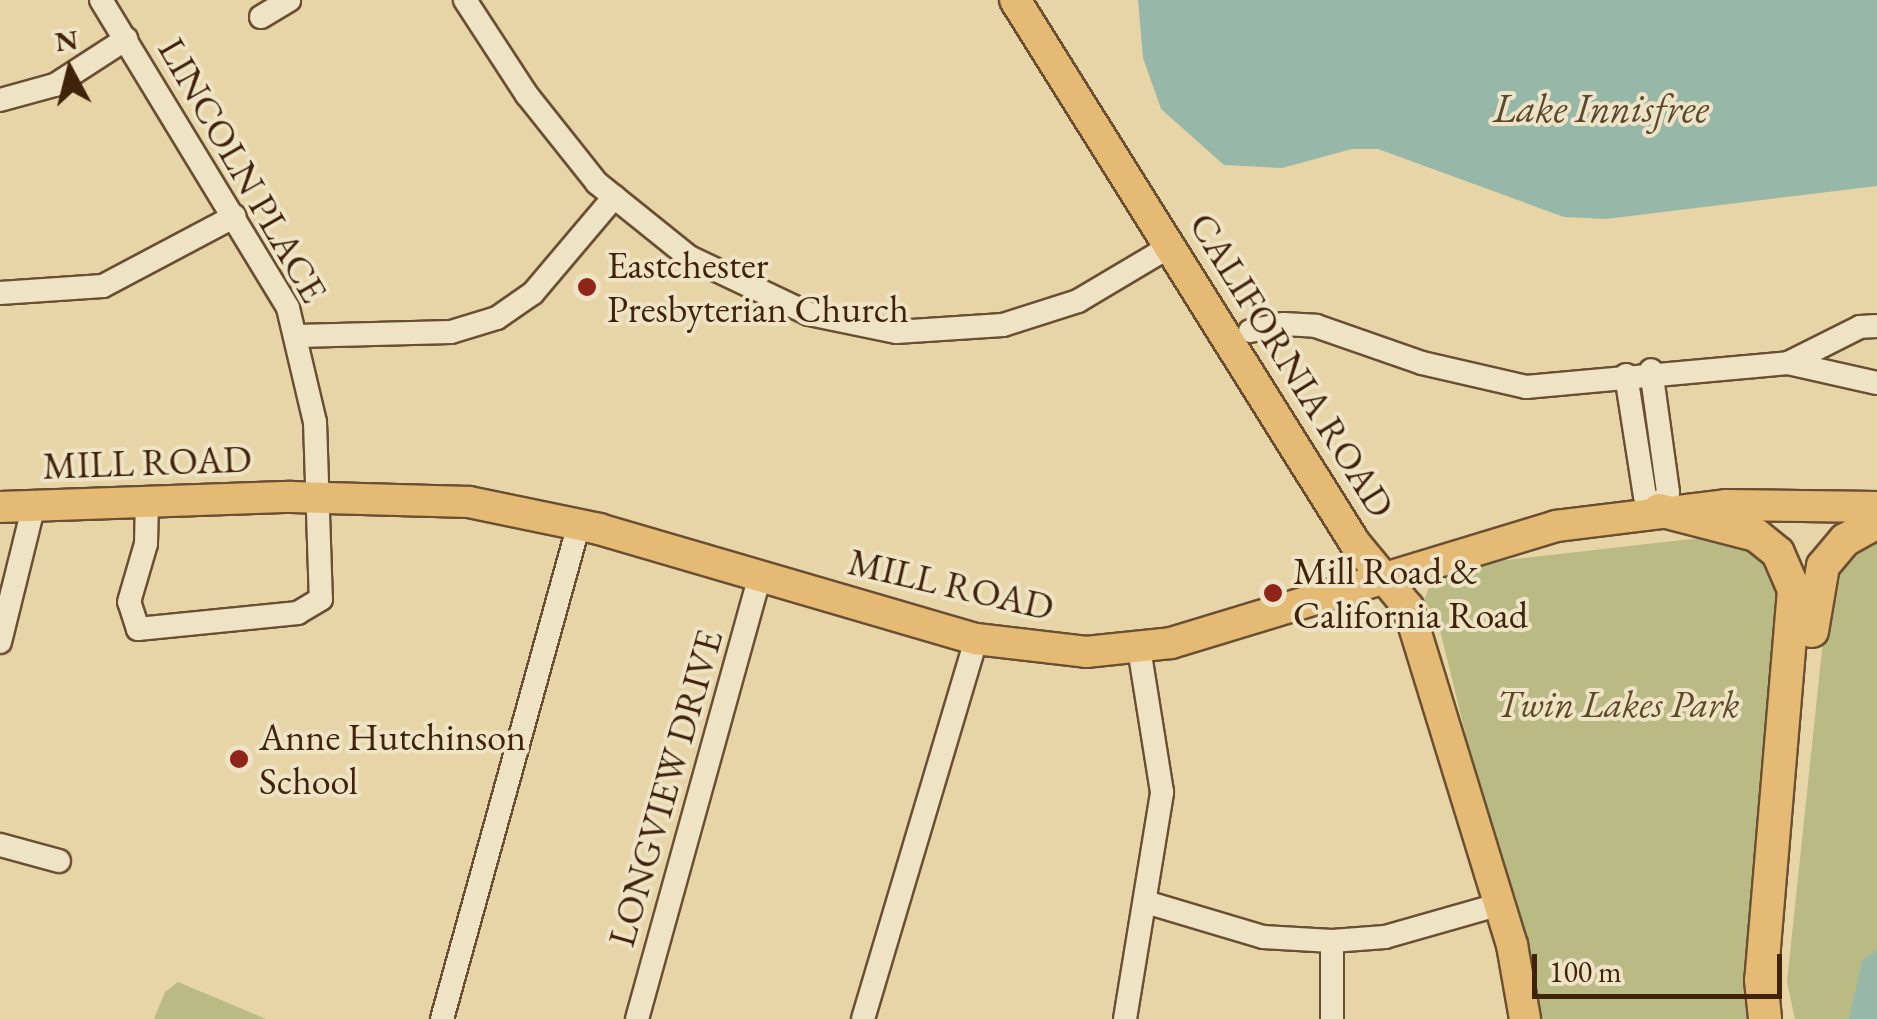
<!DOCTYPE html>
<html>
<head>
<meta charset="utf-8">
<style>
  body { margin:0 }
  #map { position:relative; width:1877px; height:1019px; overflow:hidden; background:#e7d4a7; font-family:"EB Garamond",serif }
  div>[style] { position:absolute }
  .green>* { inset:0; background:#babb84 }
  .water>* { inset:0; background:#97b8a9 }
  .roads { filter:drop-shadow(2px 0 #6a4f32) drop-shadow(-2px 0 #6a4f32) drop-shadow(0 2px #6a4f32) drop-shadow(0 -2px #6a4f32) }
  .minor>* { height:22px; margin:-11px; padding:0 11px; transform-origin:11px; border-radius:11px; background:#efe3c6 }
  .major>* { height:30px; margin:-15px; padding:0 15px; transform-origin:15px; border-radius:15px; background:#e4ba74 }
  .highway>* { height:32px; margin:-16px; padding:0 16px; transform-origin:16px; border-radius:16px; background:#e4ba74 }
  .dots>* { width:28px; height:28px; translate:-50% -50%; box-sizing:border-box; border:5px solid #efe3c6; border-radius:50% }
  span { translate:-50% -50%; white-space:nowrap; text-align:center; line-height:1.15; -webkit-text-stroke:8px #efe3c6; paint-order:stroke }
  .street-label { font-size:38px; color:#41230b }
  .poi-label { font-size:38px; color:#41230b }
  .left { translate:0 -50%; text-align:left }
  .park-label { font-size:38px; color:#5f4929; font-style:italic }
  .water-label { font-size:40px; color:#564832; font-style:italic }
  .north { position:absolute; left:20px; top:20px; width:100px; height:100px; -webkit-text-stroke:8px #efe3c6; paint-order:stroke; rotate:353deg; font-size:28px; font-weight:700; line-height:40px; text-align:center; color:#41230b }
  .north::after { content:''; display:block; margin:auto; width:35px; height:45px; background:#41230b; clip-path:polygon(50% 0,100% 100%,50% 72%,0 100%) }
  .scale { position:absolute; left:1532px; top:954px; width:250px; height:45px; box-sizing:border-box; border:5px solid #41230b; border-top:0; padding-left:12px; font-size:30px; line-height:35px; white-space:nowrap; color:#41230b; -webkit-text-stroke:8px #efe3c6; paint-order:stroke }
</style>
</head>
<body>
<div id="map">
  <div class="green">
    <i style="clip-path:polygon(1709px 537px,1736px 540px,1769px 563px,1784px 594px,1754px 1019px,1538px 1019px,1534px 970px,1495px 854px,1438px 622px,1424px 600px,1431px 583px,1498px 561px)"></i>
    <i style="clip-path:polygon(1877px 537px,1877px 1019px,1795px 1019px,1787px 982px,1829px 584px,1837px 563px)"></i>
    <i style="clip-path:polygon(178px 982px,266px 1019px,154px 1019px,165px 992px)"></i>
  </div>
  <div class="water">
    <i style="clip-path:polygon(1138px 0,1877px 0,1877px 186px,1606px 219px,1564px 217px,1378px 149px,1352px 149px,1282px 168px,1224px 165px,1161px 109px,1143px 58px)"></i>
    <i style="clip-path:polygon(1877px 950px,1877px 1019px,1849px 1019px,1862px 961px)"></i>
  </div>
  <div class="roads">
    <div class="minor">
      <i style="left:101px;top:0;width:360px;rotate:58.7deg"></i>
      <i style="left:288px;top:308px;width:117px;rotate:76.7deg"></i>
      <i style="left:315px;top:422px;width:177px;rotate:88.1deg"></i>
      <i style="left:321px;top:599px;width:27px;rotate:149deg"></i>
      <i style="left:298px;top:613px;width:161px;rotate:174.3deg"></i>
      <i style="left:138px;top:629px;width:28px;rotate:-108deg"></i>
      <i style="left:129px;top:602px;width:60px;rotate:-73.7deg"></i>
      <i style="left:146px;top:544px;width:43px;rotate:-88.7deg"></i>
      <i style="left:465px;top:0;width:113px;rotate:56.9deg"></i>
      <i style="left:527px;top:95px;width:112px;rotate:51.5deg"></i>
      <i style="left:597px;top:183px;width:118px;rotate:38.8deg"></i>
      <i style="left:689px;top:257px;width:133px;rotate:25.4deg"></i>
      <i style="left:809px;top:314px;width:89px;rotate:11.7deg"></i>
      <i style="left:896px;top:332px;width:107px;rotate:-3.7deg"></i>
      <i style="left:1003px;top:325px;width:79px;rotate:-17.7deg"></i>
      <i style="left:1078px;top:301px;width:106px;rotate:-30.7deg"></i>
      <i style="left:261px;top:17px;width:33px;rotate:-31deg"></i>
      <i style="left:0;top:100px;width:57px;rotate:-15.3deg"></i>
      <i style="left:55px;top:85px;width:85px;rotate:-32.9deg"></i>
      <i style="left:0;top:293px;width:103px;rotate:-3.9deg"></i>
      <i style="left:103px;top:286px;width:149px;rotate:-27.9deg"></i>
      <i style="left:1877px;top:326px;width:17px;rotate:177deg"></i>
      <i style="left:1860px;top:327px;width:80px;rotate:153.4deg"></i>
      <i style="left:1788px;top:363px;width:91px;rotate:12.7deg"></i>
      <i style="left:1250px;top:331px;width:34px;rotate:-12deg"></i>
      <i style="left:1283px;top:324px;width:33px;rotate:3deg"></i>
      <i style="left:1316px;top:326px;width:112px;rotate:19.2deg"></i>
      <i style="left:1422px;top:363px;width:107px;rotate:13deg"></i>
      <i style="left:1526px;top:387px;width:263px;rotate:-5.2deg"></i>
      <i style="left:297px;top:336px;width:154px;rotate:-1.5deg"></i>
      <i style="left:451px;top:332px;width:48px;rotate:-16.9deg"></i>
      <i style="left:497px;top:318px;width:44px;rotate:-34.8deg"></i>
      <i style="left:533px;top:293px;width:126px;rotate:-49.8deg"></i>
      <i style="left:1626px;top:375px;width:122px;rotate:81.1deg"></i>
      <i style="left:1645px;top:496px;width:20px;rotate:45deg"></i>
      <i style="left:1659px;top:510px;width:20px;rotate:-63deg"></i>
      <i style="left:1668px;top:492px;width:123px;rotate:-97.9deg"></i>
      <i style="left:0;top:642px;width:141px;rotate:-76.1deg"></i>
      <i style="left:0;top:845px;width:61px;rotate:15.2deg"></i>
      <i style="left:1149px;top:903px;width:119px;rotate:16.6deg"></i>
      <i style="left:1263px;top:937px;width:69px;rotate:3.3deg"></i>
      <i style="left:1332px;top:941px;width:53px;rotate:-4.3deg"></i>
      <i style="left:1385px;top:937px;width:116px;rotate:-15.9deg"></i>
      <i style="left:442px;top:1019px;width:514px;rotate:-74.53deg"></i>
      <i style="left:637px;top:1019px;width:460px;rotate:-74.5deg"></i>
      <i style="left:863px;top:1019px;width:396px;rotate:-73.4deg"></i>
      <i style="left:1125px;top:1019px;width:230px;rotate:-80.7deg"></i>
      <i style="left:1162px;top:792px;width:146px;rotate:-99.1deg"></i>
      <i style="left:1332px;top:1019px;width:78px;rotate:-90deg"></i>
    </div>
    <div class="major">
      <i style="left:1015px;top:0;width:641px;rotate:57.95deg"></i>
      <i style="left:1355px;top:543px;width:83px;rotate:50.4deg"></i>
      <i style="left:1408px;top:607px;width:354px;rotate:72.9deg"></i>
      <i style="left:1512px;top:945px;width:75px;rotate:80deg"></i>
      <i style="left:0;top:507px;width:291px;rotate:-2deg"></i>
      <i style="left:291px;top:497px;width:178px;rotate:1.6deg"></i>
      <i style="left:469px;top:502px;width:133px;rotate:11.7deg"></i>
      <i style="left:599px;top:529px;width:393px;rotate:16.3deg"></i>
      <i style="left:976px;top:639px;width:111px;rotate:6.7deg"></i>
      <i style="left:1086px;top:652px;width:85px;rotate:-6deg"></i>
      <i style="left:1171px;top:643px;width:402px;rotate:-16.9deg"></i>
      <i style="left:1556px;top:526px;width:171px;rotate:-7deg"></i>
      <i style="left:1726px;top:505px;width:151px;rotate:0.8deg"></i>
    </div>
    <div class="highway">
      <i style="left:1659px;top:510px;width:100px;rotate:14.5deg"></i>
      <i style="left:1756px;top:535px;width:28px;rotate:39deg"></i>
      <i style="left:1778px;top:553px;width:40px;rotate:66.6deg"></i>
      <i style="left:1794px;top:590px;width:391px;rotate:94.8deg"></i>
      <i style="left:1761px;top:980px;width:39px;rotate:84deg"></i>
      <i style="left:1812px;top:631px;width:66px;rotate:-80.4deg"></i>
      <i style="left:1823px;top:566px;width:34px;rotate:-50deg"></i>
      <i style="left:1845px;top:540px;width:37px;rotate:-29deg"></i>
    </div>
  </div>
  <div class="dots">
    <i style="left:587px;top:287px;background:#8f2418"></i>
    <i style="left:1273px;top:593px;background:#8f2418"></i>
    <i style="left:239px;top:759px;background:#8f2418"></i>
  </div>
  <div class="street-label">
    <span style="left:243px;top:170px;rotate:60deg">LINCOLN PLACE</span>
    <span style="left:1292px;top:365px;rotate:58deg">CALIFORNIA ROAD</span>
    <span style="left:147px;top:462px;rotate:-2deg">MILL ROAD</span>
    <span style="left:951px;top:584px;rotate:13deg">MILL ROAD</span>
    <span style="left:665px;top:788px;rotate:-74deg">LONGVIEW DRIVE</span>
  </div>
  <div class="poi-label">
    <span class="left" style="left:607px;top:287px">Eastchester<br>Presbyterian Church</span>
    <span class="left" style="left:1293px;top:593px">Mill Road &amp;<br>California Road</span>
    <span class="left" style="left:259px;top:759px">Anne Hutchinson<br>School</span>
  </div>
  <div class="park-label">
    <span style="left:1618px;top:704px">Twin Lakes Park</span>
  </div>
  <div class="water-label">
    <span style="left:1601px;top:108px">Lake Innisfree</span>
  </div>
  <div class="north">N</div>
  <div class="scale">100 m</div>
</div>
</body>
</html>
